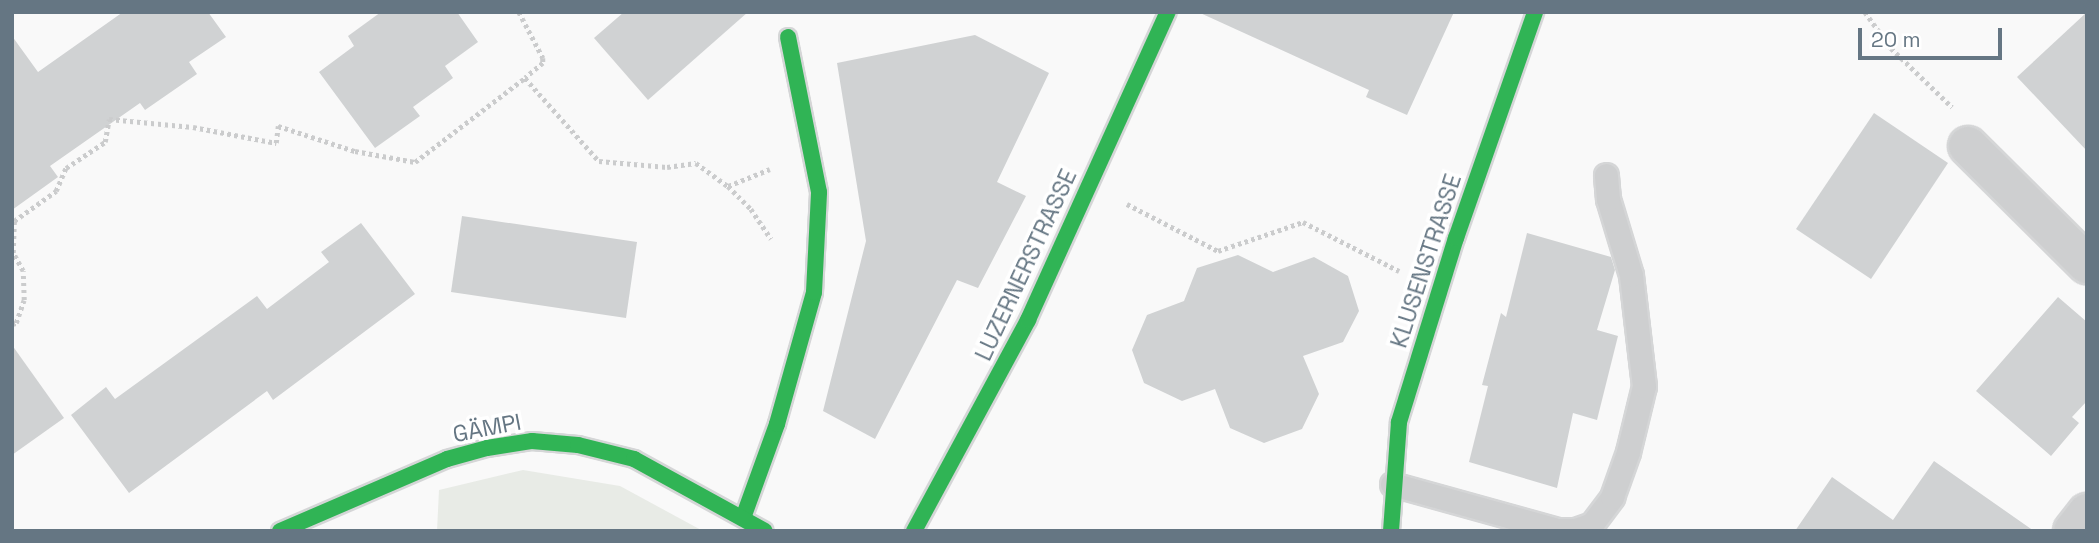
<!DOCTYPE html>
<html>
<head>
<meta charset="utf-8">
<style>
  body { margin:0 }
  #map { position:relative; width:2099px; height:543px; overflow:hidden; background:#f9f9f9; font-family:"Space Grotesk",sans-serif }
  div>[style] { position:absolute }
  .green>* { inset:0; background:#e8ebe6 }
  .building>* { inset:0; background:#d0d2d3 }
  .path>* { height:4.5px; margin-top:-2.25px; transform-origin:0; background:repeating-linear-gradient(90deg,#cbcccd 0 3.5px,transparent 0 7px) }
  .roads { filter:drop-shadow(2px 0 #d5d6d7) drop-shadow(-2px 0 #d5d6d7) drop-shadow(0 2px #d5d6d7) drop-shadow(0 -2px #d5d6d7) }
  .lane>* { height:23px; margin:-11.5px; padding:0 11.5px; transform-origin:11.5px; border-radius:11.5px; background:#cecfd0 }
  .street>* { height:38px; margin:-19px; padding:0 19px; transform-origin:19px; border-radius:19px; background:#cecfd0 }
  .fast>* { height:16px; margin:-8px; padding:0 8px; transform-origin:8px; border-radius:8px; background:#30b455 }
  span { translate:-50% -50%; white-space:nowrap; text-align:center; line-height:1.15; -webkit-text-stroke:7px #fff; paint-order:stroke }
  .street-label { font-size:23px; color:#657683 }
  .frame { position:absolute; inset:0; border:14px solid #657683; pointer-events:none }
  .scale { position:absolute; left:1858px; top:28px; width:144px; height:32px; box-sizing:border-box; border:4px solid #657683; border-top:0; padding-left:9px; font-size:21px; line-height:24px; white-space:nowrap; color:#657683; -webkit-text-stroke:5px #fff; paint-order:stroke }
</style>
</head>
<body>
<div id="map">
  <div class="green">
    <i style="clip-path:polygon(523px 470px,620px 486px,703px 531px,437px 531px,439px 490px)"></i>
  </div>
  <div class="building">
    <i style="clip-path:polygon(123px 12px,208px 12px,226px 37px,189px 62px,197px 74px,145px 110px,140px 103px,50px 166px,58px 177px,12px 210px,12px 36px,38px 72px)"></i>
    <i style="clip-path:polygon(381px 12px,457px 12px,478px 42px,445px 66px,453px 78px,413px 107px,420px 116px,375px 148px,319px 72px,354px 46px,348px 36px)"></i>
    <i style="clip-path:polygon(624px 12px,748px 12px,648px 100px,594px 38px)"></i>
    <i style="clip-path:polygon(1198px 12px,1454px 12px,1407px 115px,1366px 97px,1369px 90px)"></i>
    <i style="clip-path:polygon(2087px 12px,2087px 151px,2017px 77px)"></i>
    <i style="clip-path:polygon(975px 35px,1049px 73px,997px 182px,1026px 196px,978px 288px,957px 280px,875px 439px,823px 411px,866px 241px,837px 63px)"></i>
    <i style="clip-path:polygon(1874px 113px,1948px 163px,1871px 279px,1796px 229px)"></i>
    <i style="clip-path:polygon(462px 216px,637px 242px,626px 318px,451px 292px)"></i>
    <i style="clip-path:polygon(361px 223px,415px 294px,273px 400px,267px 391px,129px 493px,71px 415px,106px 387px,115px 399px,257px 296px,267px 309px,329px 262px,321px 252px)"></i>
    <i style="clip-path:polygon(1527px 233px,1611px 257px,1615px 270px,1597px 330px,1618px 336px,1597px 420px,1573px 413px,1557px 488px,1469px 462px,1488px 386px,1482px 385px,1501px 313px,1506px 317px)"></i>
    <i style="clip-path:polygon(1238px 255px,1273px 272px,1314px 257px,1348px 276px,1359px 311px,1343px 342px,1303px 356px,1319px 394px,1302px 429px,1264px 443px,1230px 428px,1215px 389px,1182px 401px,1144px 383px,1132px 350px,1147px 315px,1184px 301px,1197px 268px)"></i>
    <i style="clip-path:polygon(2058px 297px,2087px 322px,2087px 401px,2072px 417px,2079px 423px,2051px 456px,1976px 391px)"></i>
    <i style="clip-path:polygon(12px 345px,64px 418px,12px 455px)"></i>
    <i style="clip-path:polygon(1934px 461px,2034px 531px,1795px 531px,1832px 477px,1893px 520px)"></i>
  </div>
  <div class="path">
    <i style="left:519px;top:12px;width:52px;rotate:62.4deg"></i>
    <i style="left:543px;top:58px;width:5px;rotate:90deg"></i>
    <i style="left:543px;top:63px;width:23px;rotate:140deg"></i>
    <i style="left:1865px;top:12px;width:44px;rotate:54.2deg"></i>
    <i style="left:1891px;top:48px;width:85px;rotate:44deg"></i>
    <i style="left:728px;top:186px;width:45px;rotate:-22deg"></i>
    <i style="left:1127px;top:204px;width:102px;rotate:27.3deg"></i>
    <i style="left:1218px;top:251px;width:90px;rotate:-18.8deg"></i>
    <i style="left:1303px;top:222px;width:108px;rotate:27deg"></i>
    <i style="left:12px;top:324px;width:4px;rotate:-14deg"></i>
    <i style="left:16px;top:323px;width:24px;rotate:-71deg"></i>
    <i style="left:24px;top:300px;width:29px;rotate:-92deg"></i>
    <i style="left:23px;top:271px;width:21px;rotate:-119deg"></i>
    <i style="left:13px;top:253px;width:32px;rotate:-88deg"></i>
    <i style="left:14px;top:221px;width:52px;rotate:-35.5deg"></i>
    <i style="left:56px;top:191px;width:25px;rotate:-67deg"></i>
    <i style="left:66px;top:168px;width:47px;rotate:-33.7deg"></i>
    <i style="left:105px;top:142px;width:23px;rotate:-80deg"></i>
    <i style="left:109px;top:119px;width:84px;rotate:5.4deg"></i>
    <i style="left:193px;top:127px;width:85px;rotate:10.9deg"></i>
    <i style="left:276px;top:143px;width:17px;rotate:-83deg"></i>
    <i style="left:278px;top:126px;width:81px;rotate:18deg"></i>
    <i style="left:355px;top:151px;width:61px;rotate:10.4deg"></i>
    <i style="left:415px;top:162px;width:138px;rotate:-37.4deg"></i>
    <i style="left:525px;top:78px;width:111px;rotate:48.3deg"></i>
    <i style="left:599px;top:161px;width:68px;rotate:5deg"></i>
    <i style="left:667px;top:167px;width:29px;rotate:-8deg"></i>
    <i style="left:696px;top:163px;width:39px;rotate:36deg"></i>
    <i style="left:728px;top:186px;width:33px;rotate:45deg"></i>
    <i style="left:751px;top:209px;width:36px;rotate:56deg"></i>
  </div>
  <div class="roads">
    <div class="lane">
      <i style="left:1392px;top:484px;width:172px;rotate:15.5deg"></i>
      <i style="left:1558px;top:530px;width:17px"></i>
      <i style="left:1575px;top:530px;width:18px;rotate:-19deg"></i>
      <i style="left:1592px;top:524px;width:34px;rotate:-53deg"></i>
      <i style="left:1612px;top:497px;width:48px;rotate:-70.4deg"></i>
      <i style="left:1628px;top:452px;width:68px;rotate:-76.4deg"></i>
      <i style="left:1644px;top:386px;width:112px;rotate:-96.7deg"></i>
      <i style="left:1631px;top:275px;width:79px;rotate:-106.8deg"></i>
      <i style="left:1608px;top:199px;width:24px;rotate:-95deg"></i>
    </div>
    <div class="street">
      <i style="left:1968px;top:146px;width:168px;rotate:44.8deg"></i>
      <i style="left:2073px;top:531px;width:23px;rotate:-52deg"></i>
    </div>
    <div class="fast">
      <i style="left:743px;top:518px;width:100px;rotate:-70.1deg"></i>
      <i style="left:777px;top:424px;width:137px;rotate:-74.3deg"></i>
      <i style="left:814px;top:292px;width:100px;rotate:-87.1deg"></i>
      <i style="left:819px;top:192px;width:158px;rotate:-101.3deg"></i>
      <i style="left:280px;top:531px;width:182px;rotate:-23.3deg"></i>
      <i style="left:447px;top:459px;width:41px;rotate:-15.4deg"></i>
      <i style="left:487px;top:448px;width:46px;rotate:-8.8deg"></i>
      <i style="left:532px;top:441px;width:46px;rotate:5deg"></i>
      <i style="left:578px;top:445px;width:58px;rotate:14deg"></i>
      <i style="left:634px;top:459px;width:149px;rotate:28.8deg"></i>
      <i style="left:914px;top:531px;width:240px;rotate:-61.6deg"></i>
      <i style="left:1028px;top:320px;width:338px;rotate:-65.6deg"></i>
      <i style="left:1391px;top:531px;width:109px;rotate:-85.8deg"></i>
      <i style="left:1399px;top:422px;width:193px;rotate:-72.8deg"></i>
      <i style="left:1456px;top:238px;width:239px;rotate:-70.7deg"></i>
    </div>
  </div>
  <div class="street-label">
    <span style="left:1426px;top:261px;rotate:-72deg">KLUSENSTRASSE</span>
    <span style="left:1026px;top:265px;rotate:-65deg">LUZERNERSTRASSE</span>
    <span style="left:487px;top:428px;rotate:-11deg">GÄMPI</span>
  </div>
  <div class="frame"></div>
  <div class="scale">20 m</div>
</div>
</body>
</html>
